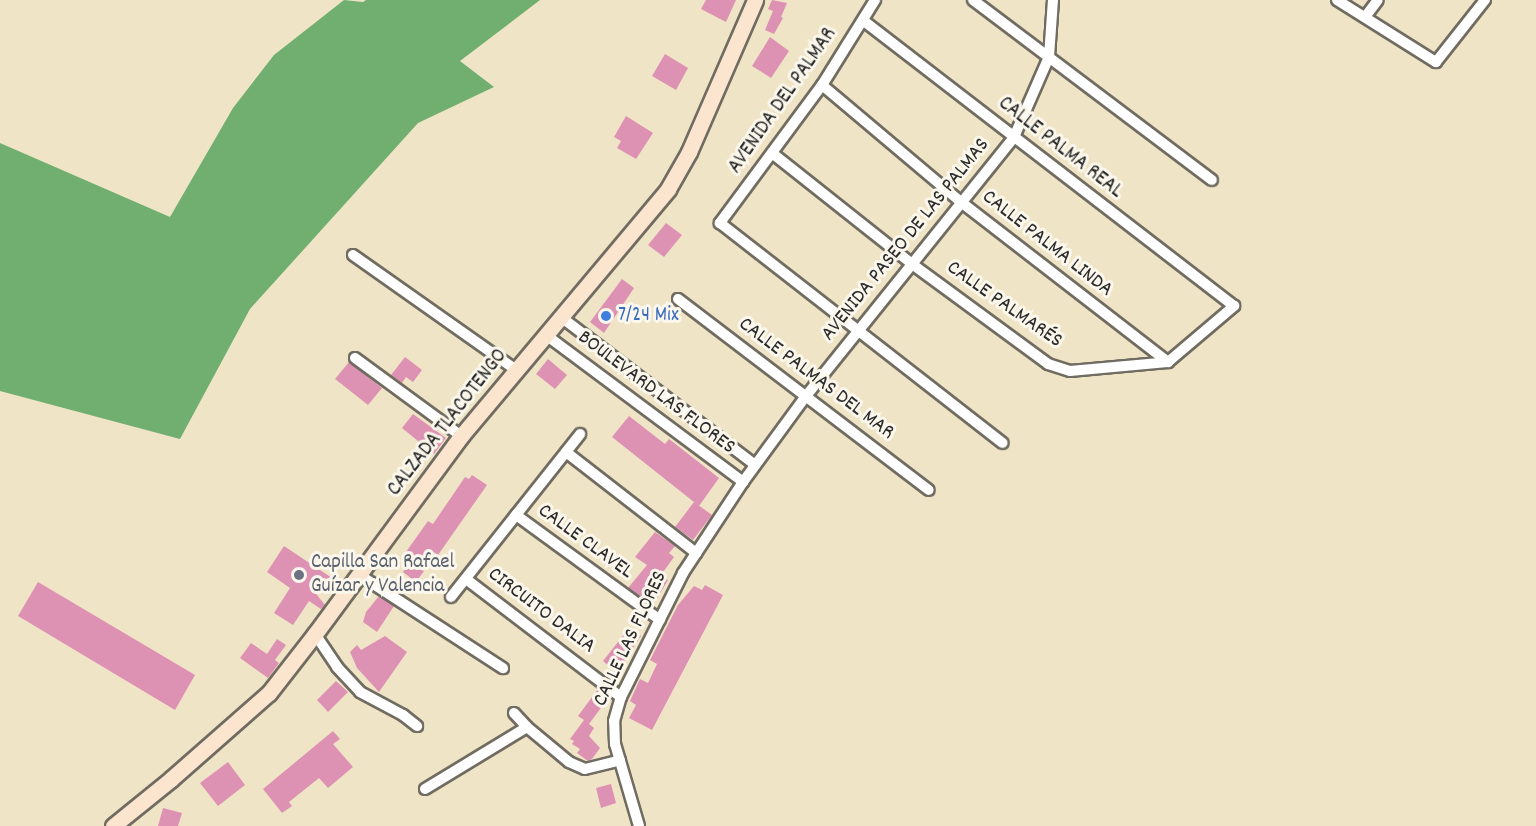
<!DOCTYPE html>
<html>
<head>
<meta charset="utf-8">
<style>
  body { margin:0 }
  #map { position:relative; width:1536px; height:826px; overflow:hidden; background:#f0e4c6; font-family:Dekko,sans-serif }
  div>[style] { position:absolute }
  .forest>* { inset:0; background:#70af70 }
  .building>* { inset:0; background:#de92b3 }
  .roads { filter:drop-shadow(2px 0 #706c61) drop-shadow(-2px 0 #706c61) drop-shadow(0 2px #706c61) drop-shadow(0 -2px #706c61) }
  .street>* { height:10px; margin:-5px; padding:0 5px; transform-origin:5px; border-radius:5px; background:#fff }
  .secondary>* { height:15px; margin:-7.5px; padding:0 7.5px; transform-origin:7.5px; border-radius:7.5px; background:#fce5cf }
  .dots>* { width:16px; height:16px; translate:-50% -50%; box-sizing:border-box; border:3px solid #fbf7ec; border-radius:50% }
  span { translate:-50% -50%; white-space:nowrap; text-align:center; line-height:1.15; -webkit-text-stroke:6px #fbf7ec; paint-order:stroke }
  .street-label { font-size:21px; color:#2b2b2b }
  .shop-label { font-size:21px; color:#366cbe }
  .left { translate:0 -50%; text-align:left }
  .worship-label { font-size:21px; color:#5b616d }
</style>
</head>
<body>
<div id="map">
  <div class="forest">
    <i style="clip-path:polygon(344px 0,363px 2px,366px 0,540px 0,460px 61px,494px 87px,418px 123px,250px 309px,180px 439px,0 391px,0 143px,170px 217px,233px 108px,274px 55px)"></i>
  </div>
  <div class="building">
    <i style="clip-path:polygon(706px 0,736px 0,726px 22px,701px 9px)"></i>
    <i style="clip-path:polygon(772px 0,787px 3px,781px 17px,783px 18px,774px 34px,765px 30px,773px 11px,768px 9px)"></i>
    <i style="clip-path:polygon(770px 37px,789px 51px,771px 78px,752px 66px)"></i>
    <i style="clip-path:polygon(665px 54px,688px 68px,676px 90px,652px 76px)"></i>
    <i style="clip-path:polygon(626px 116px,653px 133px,636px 159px,617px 148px,621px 141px,614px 137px)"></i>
    <i style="clip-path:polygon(666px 223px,682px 235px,664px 257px,648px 245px)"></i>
    <i style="clip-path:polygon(622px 279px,634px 288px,604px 333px,590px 322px)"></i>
    <i style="clip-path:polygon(405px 357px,422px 370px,413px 382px,406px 377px,402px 383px,391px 375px)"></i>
    <i style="clip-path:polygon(548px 359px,567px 375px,555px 389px,536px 374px)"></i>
    <i style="clip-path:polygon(349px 362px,382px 388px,368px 405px,335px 379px)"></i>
    <i style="clip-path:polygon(413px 414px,446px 438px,434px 454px,402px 428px)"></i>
    <i style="clip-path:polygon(629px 416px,665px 444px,669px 439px,719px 478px,699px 506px,612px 437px)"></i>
    <i style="clip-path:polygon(472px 475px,487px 485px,438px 555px,434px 552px,421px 570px,424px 571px,416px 582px,403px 572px,413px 558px,406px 552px,428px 521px,433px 524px,465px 477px,469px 479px)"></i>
    <i style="clip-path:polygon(694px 502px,712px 515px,693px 540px,675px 527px)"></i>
    <i style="clip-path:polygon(655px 532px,675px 546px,669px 553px,674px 557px,661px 575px,668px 580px,655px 602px,648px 597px,646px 600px,628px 588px,647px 565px,635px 557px)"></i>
    <i style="clip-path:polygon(284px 546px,332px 578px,322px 594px,309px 585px,325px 605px,321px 609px,309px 601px,293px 625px,274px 613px,290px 588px,267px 572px)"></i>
    <i style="clip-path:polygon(38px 582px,195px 675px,175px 710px,18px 616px)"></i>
    <i style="clip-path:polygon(705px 585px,723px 595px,652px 730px,629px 718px,636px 705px,630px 701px,640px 679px,648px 683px,657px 664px,650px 660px,678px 605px,694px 586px,702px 590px)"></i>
    <i style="clip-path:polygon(379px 596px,394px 606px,377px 632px,363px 622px,366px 612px)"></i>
    <i style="clip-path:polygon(629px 628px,641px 636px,623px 663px,626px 665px,620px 672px,616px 672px,603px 661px)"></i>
    <i style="clip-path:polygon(385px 636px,407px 652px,379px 692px,357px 668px,350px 652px,357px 645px,361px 650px)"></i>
    <i style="clip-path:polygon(277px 639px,286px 645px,275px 660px,279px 663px,268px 678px,240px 658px,251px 643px,267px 654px)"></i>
    <i style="clip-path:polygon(336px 681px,348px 692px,328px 712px,317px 700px)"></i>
    <i style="clip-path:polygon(598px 689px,609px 697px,589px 724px,594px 728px,589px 736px,600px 748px,592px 759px,588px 761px,577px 753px,580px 749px,572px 744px,574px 741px,570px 739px,584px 720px,578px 716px)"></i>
    <i style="clip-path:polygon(333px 731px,340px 739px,333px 744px,353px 767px,328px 788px,319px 778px,289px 802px,292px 806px,282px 813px,263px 789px)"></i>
    <i style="clip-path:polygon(228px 762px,245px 785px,218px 806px,200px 783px)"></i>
    <i style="clip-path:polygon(611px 784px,616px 803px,601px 808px,596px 788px)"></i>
    <i style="clip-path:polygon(163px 808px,182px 813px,178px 826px,158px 826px)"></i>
  </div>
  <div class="roads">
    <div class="street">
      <i style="left:875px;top:0;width:100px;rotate:121.9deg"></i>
      <i style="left:822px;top:85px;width:172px;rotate:126.5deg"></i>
      <i style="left:720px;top:223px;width:358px;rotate:37.9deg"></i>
      <i style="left:973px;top:0;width:299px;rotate:37deg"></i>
      <i style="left:1337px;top:0;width:117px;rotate:32.1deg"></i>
      <i style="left:1436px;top:62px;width:79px;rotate:-51.7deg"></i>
      <i style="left:1365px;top:17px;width:21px;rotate:-53deg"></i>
      <i style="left:822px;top:85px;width:182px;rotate:40.1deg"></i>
      <i style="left:961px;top:202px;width:262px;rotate:37.7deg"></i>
      <i style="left:772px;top:153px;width:179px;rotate:38.4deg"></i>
      <i style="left:912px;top:264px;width:169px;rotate:36.3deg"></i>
      <i style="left:1048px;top:364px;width:23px;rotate:18deg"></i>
      <i style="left:1070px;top:371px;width:98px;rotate:-5.2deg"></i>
      <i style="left:1168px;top:362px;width:87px;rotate:-40.3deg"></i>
      <i style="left:1234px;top:306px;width:468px;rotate:-142.4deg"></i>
      <i style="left:353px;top:255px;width:199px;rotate:35.2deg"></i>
      <i style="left:678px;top:299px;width:315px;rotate:37.3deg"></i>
      <i style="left:561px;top:317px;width:244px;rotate:37.3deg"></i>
      <i style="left:546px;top:335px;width:246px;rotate:36.7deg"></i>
      <i style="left:355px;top:358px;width:132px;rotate:36.3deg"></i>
      <i style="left:566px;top:452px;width:165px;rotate:37.8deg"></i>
      <i style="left:516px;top:515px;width:178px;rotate:36.1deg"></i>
      <i style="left:358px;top:574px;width:173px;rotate:33deg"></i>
      <i style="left:466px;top:579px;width:195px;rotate:37.3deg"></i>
      <i style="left:451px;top:597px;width:208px;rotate:-51.6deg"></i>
      <i style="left:315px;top:634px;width:40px;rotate:56deg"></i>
      <i style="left:337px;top:667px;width:34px;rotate:47deg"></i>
      <i style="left:360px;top:692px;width:49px;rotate:28.1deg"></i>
      <i style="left:403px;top:715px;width:18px;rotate:38deg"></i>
      <i style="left:514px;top:713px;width:19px;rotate:47deg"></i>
      <i style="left:527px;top:727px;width:55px;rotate:39.8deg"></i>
      <i style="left:569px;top:762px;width:17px;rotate:24deg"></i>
      <i style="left:585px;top:769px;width:36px;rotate:-14deg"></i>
      <i style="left:425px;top:789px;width:119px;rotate:-31.3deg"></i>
      <i style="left:639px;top:826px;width:85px;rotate:-106.3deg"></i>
      <i style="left:615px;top:744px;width:23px;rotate:-92deg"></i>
      <i style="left:614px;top:721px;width:25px;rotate:-74deg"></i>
      <i style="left:621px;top:697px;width:139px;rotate:-63.4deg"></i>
      <i style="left:683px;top:573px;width:109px;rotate:-56.6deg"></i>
      <i style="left:743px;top:482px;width:107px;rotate:-53.8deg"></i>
      <i style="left:806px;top:396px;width:332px;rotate:-51.2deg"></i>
      <i style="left:1014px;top:137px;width:87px;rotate:-66.4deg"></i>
      <i style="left:1049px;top:57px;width:57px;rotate:-86deg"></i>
    </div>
    <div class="secondary">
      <i style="left:113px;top:826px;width:75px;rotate:-39deg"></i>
      <i style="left:171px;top:779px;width:130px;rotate:-41.3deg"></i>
      <i style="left:269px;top:693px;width:75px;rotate:-52.1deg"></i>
      <i style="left:315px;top:634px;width:246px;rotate:-53.6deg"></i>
      <i style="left:461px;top:436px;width:322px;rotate:-50deg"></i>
      <i style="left:668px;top:189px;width:43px;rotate:-60.4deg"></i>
      <i style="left:689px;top:152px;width:166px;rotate:-66.5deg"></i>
    </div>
  </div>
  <div class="dots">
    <i style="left:606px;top:316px;background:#3f7fe0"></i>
    <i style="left:299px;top:575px;background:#6b7280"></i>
  </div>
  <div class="street-label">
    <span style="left:783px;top:101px;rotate:-55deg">AVENIDA DEL PALMAR</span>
    <span style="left:1060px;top:148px;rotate:38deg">CALLE PALMA REAL</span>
    <span style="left:906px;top:240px;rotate:-51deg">AVENIDA PASEO DE LAS PALMAS</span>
    <span style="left:1047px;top:244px;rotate:38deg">CALLE PALMA LINDA</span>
    <span style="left:1004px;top:305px;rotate:35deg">CALLE PALMARÉS</span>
    <span style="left:816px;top:379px;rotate:37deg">CALLE PALMAS DEL MAR</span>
    <span style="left:656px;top:393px;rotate:37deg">BOULEVARD LAS FLORES</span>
    <span style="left:448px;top:423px;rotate:-52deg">CALZADA TLACOTENGO</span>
    <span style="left:585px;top:542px;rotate:36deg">CALLE CLAVEL</span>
    <span style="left:541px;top:611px;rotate:37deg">CIRCUITO DALIA</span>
    <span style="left:631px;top:639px;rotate:-65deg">CALLE LAS FLORES</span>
  </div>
  <div class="shop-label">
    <span class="left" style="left:618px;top:316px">7/24 Mix</span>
  </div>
  <div class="worship-label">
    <span class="left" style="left:311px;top:575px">Capilla San Rafael<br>Guízar y Valencia</span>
  </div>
</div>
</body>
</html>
